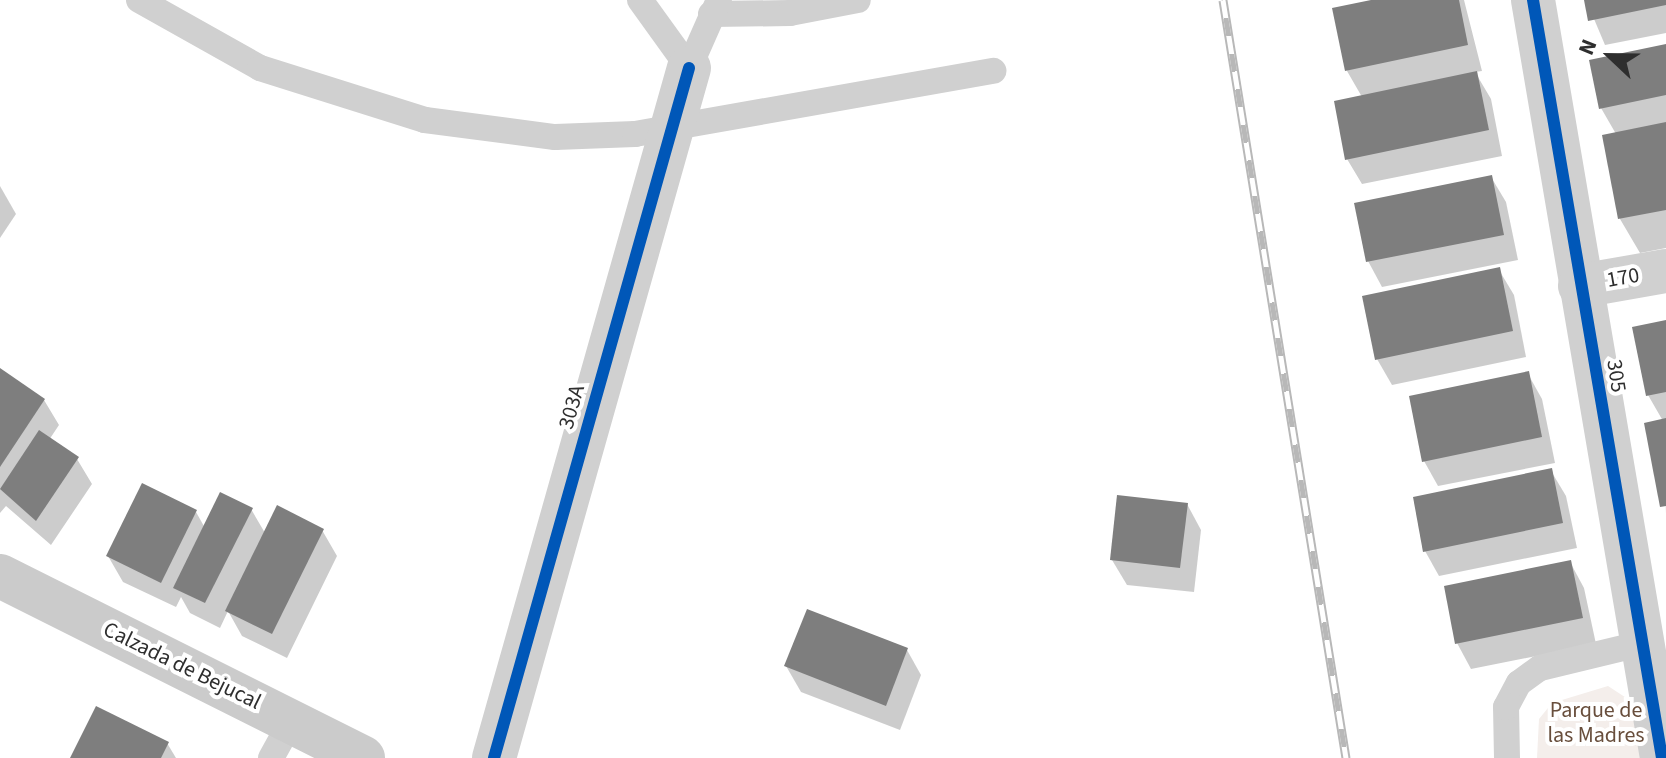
<!DOCTYPE html>
<html>
<head>
<meta charset="utf-8">
<style>
  body { margin:0 }
  #map { position:relative; width:1666px; height:758px; overflow:hidden; background:#fff; font-family:"Source Sans 3",sans-serif }
  div>[style] { position:absolute }
  .green>* { inset:0; background:#f4eeeb }
  .shadow>* { inset:0; background:#0003 }
  .building>* { inset:0; background:#7e7e7e }
  .lane>* { height:26px; margin:-13px; padding:0 13px; transform-origin:13px; border-radius:13px; background:#d0d0d0 }
  .street>* { height:44px; margin:-22px; padding:0 22px; transform-origin:22px; border-radius:22px; background:#d0d0d0 }
  .secondary>* { height:44px; margin:-22px; padding:0 22px; transform-origin:22px; border-radius:22px; background:#cbcbcb }
  .rail>* { height:9px; margin-top:-4.5px; transform-origin:0; background:repeating-linear-gradient(90deg,#fff 0 18px,#b8b8b8 0 36px); box-sizing:border-box; border-block:2px solid #b8b8b8 }
  .cycleway>* { height:12px; margin:-6px; padding:0 6px; transform-origin:6px; border-radius:6px; background:#0057b8 }
  span { translate:-50% -50%; white-space:nowrap; text-align:center; line-height:1.15; -webkit-text-stroke:8px #fff; paint-order:stroke }
  .street-label { font-size:22px; color:#2e2e2e }
  .park-label { font-size:22px; color:#684e3c }
  .north { position:absolute; left:1570px; top:16px; width:80px; height:80px; -webkit-text-stroke:6px #fff; paint-order:stroke; rotate:292deg; font-size:22px; font-weight:700; line-height:32px; text-align:center; color:#2e2e2e }
  .north::after { content:''; display:block; margin:auto; width:28px; height:36px; background:#2e2e2e; clip-path:polygon(50% 0,100% 100%,50% 72%,0 100%) }
</style>
</head>
<body>
<div id="map">
  <div class="green">
    <i style="clip-path:polygon(1608px 686px,1631px 701px,1643px 758px,1537px 758px,1539px 719px,1552px 703px)"></i>
  </div>
  <div class="shadow">
    <i style="clip-path:polygon(1381px 0,1464px 0,1482px 71px,1475px 72px,1491px 99px,1502px 156px,1362px 184px,1347px 159px,1362px 97px,1347px 71px)"></i>
    <i style="clip-path:polygon(1586px 0,1666px 0,1666px 33px,1605px 45px)"></i>
    <i style="clip-path:polygon(1666px 46px,1666px 248px,1640px 253px,1620px 219px,1616px 134px,1601px 108px)"></i>
    <i style="clip-path:polygon(1491px 177px,1506px 202px,1518px 260px,1382px 287px,1368px 261px)"></i>
    <i style="clip-path:polygon(0 186px,16px 214px,0 238px)"></i>
    <i style="clip-path:polygon(1499px 270px,1514px 295px,1526px 357px,1392px 385px,1377px 359px)"></i>
    <i style="clip-path:polygon(1666px 322px,1666px 514px,1663px 421px,1648px 395px)"></i>
    <i style="clip-path:polygon(0 371px,44px 400px,59px 425px,49px 440px,77px 459px,92px 484px,51px 545px,6px 506px,0 513px)"></i>
    <i style="clip-path:polygon(1528px 374px,1542px 399px,1555px 463px,1438px 486px,1424px 461px)"></i>
    <i style="clip-path:polygon(1551px 471px,1566px 496px,1577px 548px,1439px 576px,1425px 551px)"></i>
    <i style="clip-path:polygon(1187px 504px,1201px 530px,1194px 592px,1127px 585px,1112px 560px)"></i>
    <i style="clip-path:polygon(251px 509px,265px 533px,322px 530px,337px 556px,287px 658px,242px 636px,228px 611px,220px 628px,190px 613px,181px 597px,176px 607px,123px 582px,108px 556px,196px 512px,205px 528px)"></i>
    <i style="clip-path:polygon(1570px 562px,1584px 588px,1596px 644px,1471px 669px,1457px 643px)"></i>
    <i style="clip-path:polygon(907px 650px,921px 675px,900px 730px,801px 692px,786px 666px)"></i>
    <i style="clip-path:polygon(167px 743px,176px 758px,73px 758px)"></i>
  </div>
  <div class="building">
    <i style="clip-path:polygon(1371px 0,1459px 0,1468px 45px,1345px 71px,1332px 8px)"></i>
    <i style="clip-path:polygon(1584px 0,1666px 0,1666px 5px,1588px 21px)"></i>
    <i style="clip-path:polygon(1666px 44px,1666px 95px,1599px 109px,1589px 60px)"></i>
    <i style="clip-path:polygon(1477px 71px,1489px 130px,1345px 160px,1334px 101px)"></i>
    <i style="clip-path:polygon(1666px 122px,1666px 210px,1618px 219px,1602px 135px)"></i>
    <i style="clip-path:polygon(1492px 175px,1504px 235px,1366px 262px,1354px 203px)"></i>
    <i style="clip-path:polygon(1500px 267px,1513px 331px,1375px 360px,1362px 296px)"></i>
    <i style="clip-path:polygon(1666px 320px,1666px 392px,1646px 396px,1632px 327px)"></i>
    <i style="clip-path:polygon(0 368px,45px 399px,0 467px)"></i>
    <i style="clip-path:polygon(1529px 371px,1542px 437px,1422px 462px,1409px 396px)"></i>
    <i style="clip-path:polygon(1666px 418px,1666px 506px,1660px 507px,1644px 423px)"></i>
    <i style="clip-path:polygon(39px 430px,79px 457px,36px 521px,0 489px)"></i>
    <i style="clip-path:polygon(1552px 468px,1563px 523px,1423px 552px,1413px 497px)"></i>
    <i style="clip-path:polygon(142px 483px,197px 510px,161px 583px,106px 556px)"></i>
    <i style="clip-path:polygon(220px 492px,253px 508px,205px 603px,173px 588px)"></i>
    <i style="clip-path:polygon(1117px 495px,1188px 503px,1180px 568px,1110px 560px)"></i>
    <i style="clip-path:polygon(277px 505px,324px 529px,272px 634px,225px 611px)"></i>
    <i style="clip-path:polygon(1571px 560px,1583px 618px,1455px 644px,1444px 586px)"></i>
    <i style="clip-path:polygon(807px 609px,908px 648px,886px 706px,784px 666px)"></i>
    <i style="clip-path:polygon(96px 706px,169px 742px,161px 758px,70px 758px)"></i>
  </div>
  <div class="lane">
    <i style="left:139px;top:0;width:139px;rotate:29.3deg"></i>
    <i style="left:260px;top:68px;width:173px;rotate:17.5deg"></i>
    <i style="left:425px;top:120px;width:131px;rotate:7.5deg"></i>
    <i style="left:555px;top:137px;width:80px;rotate:-2.1deg"></i>
    <i style="left:635px;top:134px;width:364px;rotate:-10deg"></i>
    <i style="left:640px;top:0;width:84px;rotate:54.2deg"></i>
    <i style="left:711px;top:14px;width:79px;rotate:-0.7deg"></i>
    <i style="left:790px;top:13px;width:69px;rotate:-10.8deg"></i>
    <i style="left:689px;top:68px;width:74px;rotate:-66.2deg"></i>
    <i style="left:271px;top:758px;width:43px;rotate:-61.1deg"></i>
    <i style="left:1507px;top:758px;width:51px;rotate:-91.1deg"></i>
    <i style="left:1506px;top:707px;width:27px;rotate:-62deg"></i>
    <i style="left:1519px;top:683px;width:26px;rotate:-36deg"></i>
    <i style="left:1540px;top:668px;width:103px;rotate:-13.5deg"></i>
  </div>
  <div class="street">
    <i style="left:1533px;top:0;width:769px;rotate:80.34deg"></i>
    <i style="left:1580px;top:286px;width:87px;rotate:-9.9deg"></i>
    <i style="left:494px;top:758px;width:717px;rotate:-74.22deg"></i>
  </div>
  <div class="secondary">
    <i style="left:0;top:576px;width:406px;rotate:26.6deg"></i>
  </div>
  <div class="rail">
    <i style="left:1223px;top:0;width:768px;rotate:80.78deg"></i>
  </div>
  <div class="cycleway">
    <i style="left:1533px;top:0;width:769px;rotate:80.34deg"></i>
    <i style="left:494px;top:758px;width:717px;rotate:-74.22deg"></i>
  </div>
  <div class="street-label">
    <span style="left:1623px;top:278px;rotate:-10deg">170</span>
    <span style="left:1616px;top:376px;rotate:81deg">305</span>
    <span style="left:572px;top:407px;rotate:-74deg">303A</span>
    <span style="left:182px;top:666px;rotate:26deg">Calzada de Bejucal</span>
  </div>
  <div class="park-label">
    <span style="left:1596px;top:723px">Parque de<br>las Madres</span>
  </div>
  <div class="north">N</div>
</div>
</body>
</html>
